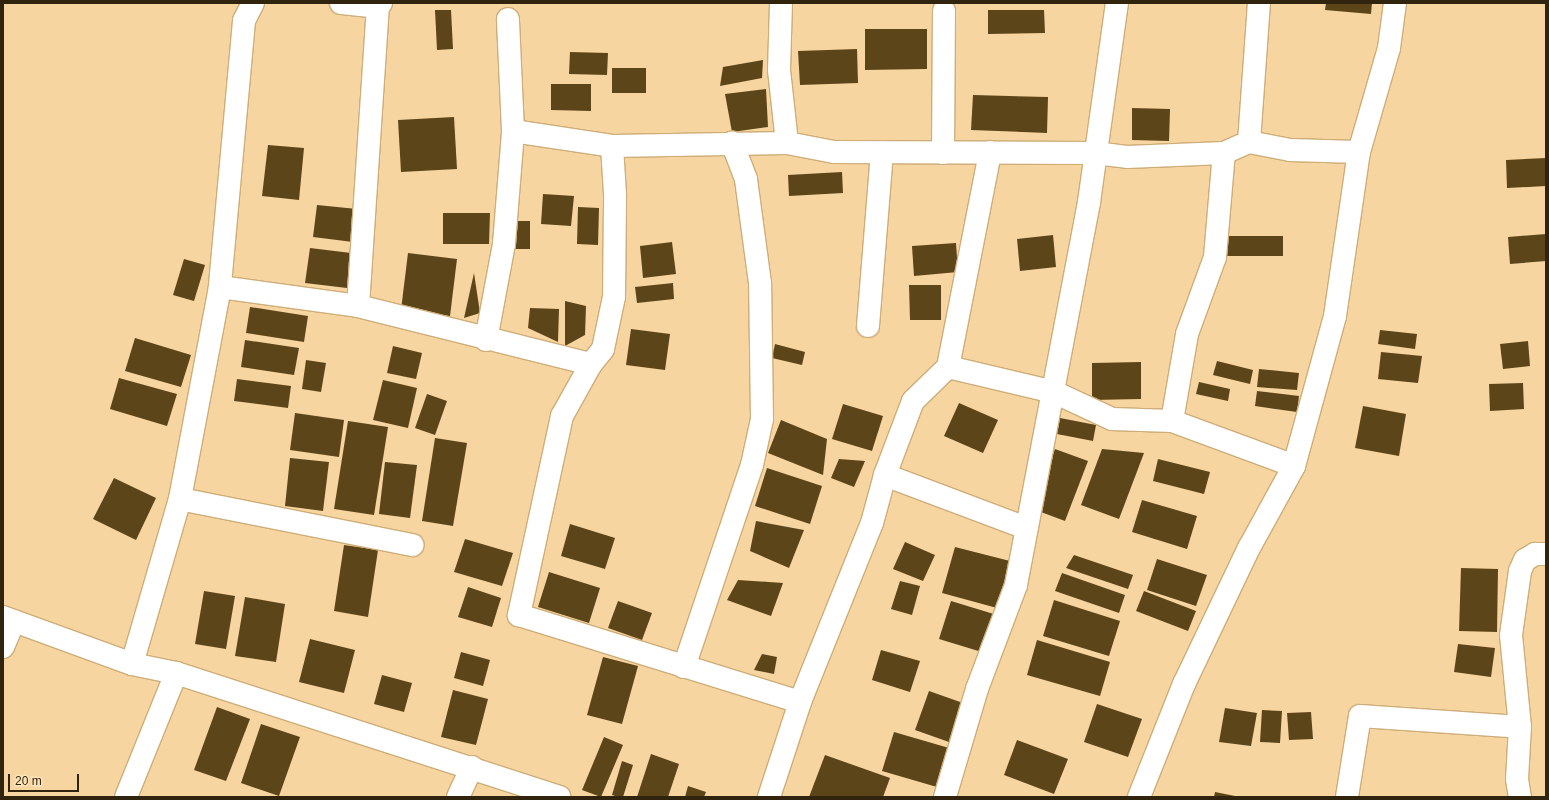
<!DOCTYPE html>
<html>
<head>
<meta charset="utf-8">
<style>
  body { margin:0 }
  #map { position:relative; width:1549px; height:800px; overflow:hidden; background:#f7d5a0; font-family:Arial,sans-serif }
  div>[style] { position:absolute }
  .building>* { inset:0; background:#5d451a }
  .roads { filter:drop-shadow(1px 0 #cead79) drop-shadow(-1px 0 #cead79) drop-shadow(0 1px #cead79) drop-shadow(0 -1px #cead79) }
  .minor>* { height:22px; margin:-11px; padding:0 11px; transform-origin:11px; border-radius:11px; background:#fff }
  span { translate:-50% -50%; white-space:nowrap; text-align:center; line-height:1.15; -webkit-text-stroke:4px #ffe4b9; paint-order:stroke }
  .frame { position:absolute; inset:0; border:4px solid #30240e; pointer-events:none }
  .scale { position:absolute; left:8px; top:774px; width:71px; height:18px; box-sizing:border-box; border:2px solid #30240e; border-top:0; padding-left:5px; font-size:12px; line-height:14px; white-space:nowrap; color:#30240e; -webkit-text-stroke:3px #ffe4b9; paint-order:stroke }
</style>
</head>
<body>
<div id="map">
  <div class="building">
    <i style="clip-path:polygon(1326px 3px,1372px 3px,1371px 14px,1325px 10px)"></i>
    <i style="clip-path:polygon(435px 10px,451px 10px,453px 49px,437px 50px)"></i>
    <i style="clip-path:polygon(988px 10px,1044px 10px,1045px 33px,988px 34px)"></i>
    <i style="clip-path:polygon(865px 29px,927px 29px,927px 69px,865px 70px)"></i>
    <i style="clip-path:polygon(857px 49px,858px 83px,800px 85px,798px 51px)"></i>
    <i style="clip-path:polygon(570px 52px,608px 53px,607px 75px,569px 74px)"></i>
    <i style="clip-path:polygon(763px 60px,762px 78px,720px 86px,723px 67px)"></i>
    <i style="clip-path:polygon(612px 68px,646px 68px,646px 93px,612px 93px)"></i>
    <i style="clip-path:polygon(551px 84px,591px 84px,591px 111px,551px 110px)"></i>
    <i style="clip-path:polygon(766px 89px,768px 127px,732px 132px,725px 94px)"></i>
    <i style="clip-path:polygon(973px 95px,1048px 97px,1047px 133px,971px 130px)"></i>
    <i style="clip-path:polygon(1132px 108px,1170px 109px,1169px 141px,1132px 140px)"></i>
    <i style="clip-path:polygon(454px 117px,457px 169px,401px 172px,398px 120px)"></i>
    <i style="clip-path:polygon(268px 145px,304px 148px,299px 200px,262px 196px)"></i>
    <i style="clip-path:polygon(1546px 158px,1546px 186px,1507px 188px,1506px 160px)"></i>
    <i style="clip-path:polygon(842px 172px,843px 193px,789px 196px,788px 175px)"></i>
    <i style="clip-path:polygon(543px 194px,574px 196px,571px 226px,541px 224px)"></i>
    <i style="clip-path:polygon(317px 205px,357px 209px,353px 242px,313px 237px)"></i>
    <i style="clip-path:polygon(578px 207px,599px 208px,598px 245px,577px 244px)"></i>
    <i style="clip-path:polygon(443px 213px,490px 213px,489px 244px,443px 244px)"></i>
    <i style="clip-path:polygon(508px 221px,530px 221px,530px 249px,508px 249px)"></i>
    <i style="clip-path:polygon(1546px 234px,1546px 261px,1510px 264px,1508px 237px)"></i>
    <i style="clip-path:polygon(1053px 235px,1056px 267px,1020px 271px,1017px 239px)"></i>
    <i style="clip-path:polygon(1227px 236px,1283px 236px,1283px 256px,1227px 256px)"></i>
    <i style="clip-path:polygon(672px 242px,676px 274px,643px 278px,640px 246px)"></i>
    <i style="clip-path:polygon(956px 243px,958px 272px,914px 276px,912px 246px)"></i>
    <i style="clip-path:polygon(310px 248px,351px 253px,347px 288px,305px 283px)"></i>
    <i style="clip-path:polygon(408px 253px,457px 259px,450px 316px,401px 310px)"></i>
    <i style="clip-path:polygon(184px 259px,205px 265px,194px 301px,173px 295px)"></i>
    <i style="clip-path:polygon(474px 273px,480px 313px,464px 318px)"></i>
    <i style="clip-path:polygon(673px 283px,674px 299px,637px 303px,635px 287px)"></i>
    <i style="clip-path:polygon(909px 285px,941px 285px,941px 320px,910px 320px)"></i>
    <i style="clip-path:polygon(565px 301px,586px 306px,585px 335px,565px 346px)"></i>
    <i style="clip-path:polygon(250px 307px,308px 316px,304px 342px,246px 333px)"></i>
    <i style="clip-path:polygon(530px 308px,559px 309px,558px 342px,528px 328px)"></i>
    <i style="clip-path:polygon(631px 329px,670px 334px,665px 370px,626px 365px)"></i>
    <i style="clip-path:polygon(1380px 330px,1417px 334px,1415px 349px,1378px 344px)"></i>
    <i style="clip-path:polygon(135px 338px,191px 355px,181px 387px,125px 371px)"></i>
    <i style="clip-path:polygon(245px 340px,299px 348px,294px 375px,241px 367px)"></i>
    <i style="clip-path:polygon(1528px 341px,1530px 366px,1503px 369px,1500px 344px)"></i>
    <i style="clip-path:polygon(775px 344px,805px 352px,802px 365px,772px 358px)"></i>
    <i style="clip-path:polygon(393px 346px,422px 353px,416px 379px,387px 373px)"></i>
    <i style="clip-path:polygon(1381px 352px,1422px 356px,1418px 383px,1378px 379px)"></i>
    <i style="clip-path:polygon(306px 360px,326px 363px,321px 392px,302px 389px)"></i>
    <i style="clip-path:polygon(1217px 361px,1253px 370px,1250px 384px,1213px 375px)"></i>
    <i style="clip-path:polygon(1141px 362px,1141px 399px,1092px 400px,1092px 363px)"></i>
    <i style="clip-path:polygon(1259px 369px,1299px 373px,1297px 390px,1257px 387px)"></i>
    <i style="clip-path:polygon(119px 378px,177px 394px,167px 426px,110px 409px)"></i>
    <i style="clip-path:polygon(237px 379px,291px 386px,288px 408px,234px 401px)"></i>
    <i style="clip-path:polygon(383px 380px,417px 388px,408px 428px,373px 420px)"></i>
    <i style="clip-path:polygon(1199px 382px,1230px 389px,1228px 401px,1196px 394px)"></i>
    <i style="clip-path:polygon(1523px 383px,1524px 409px,1490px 411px,1489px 384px)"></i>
    <i style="clip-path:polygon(1257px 391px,1299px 396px,1297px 412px,1255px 406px)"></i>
    <i style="clip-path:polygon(427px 394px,447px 401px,435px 435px,415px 428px)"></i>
    <i style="clip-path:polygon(959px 403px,998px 420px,983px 453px,944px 436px)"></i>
    <i style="clip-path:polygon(843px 404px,883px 416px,872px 451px,832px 439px)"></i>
    <i style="clip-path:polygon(1363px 406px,1406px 414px,1399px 456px,1355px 448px)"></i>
    <i style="clip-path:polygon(295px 413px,344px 420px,339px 457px,290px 450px)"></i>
    <i style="clip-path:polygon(1060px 418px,1096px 425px,1093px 441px,1057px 434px)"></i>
    <i style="clip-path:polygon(781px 420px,827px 439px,823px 475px,768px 453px)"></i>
    <i style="clip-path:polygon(348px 421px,388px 427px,374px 515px,334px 509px)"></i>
    <i style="clip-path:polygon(435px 438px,467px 443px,453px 526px,422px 521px)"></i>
    <i style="clip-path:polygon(1055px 449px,1088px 461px,1065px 521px,1033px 509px)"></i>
    <i style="clip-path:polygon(1102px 449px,1144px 453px,1119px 519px,1081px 505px)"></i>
    <i style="clip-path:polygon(290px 458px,329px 462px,323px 511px,285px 506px)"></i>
    <i style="clip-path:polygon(839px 459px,865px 461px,854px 487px,831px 478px)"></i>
    <i style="clip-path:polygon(1158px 459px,1210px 472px,1204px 494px,1153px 481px)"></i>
    <i style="clip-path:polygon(385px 462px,417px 465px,410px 518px,379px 514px)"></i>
    <i style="clip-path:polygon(767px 468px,822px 486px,810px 524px,755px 506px)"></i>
    <i style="clip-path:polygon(114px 478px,156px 498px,136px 540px,93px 519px)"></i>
    <i style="clip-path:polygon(1142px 500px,1197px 516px,1187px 549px,1132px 532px)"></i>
    <i style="clip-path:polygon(756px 521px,804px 530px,789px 568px,750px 551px)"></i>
    <i style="clip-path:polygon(570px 524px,615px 538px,605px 569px,561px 556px)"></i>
    <i style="clip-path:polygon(465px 539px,513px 553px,502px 586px,454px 572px)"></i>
    <i style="clip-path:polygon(905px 542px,935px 555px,923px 581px,893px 569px)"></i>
    <i style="clip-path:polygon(344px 545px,378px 550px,368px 617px,334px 611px)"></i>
    <i style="clip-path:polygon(955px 547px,1010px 561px,997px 608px,942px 593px)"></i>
    <i style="clip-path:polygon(1074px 555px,1133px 575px,1128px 589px,1066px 568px)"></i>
    <i style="clip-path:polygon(1157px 559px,1207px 575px,1196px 606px,1147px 590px)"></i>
    <i style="clip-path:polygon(1461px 568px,1498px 569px,1497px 632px,1459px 631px)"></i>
    <i style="clip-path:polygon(549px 572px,600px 588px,589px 623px,538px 607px)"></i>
    <i style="clip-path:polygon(1062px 573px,1125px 595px,1119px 613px,1055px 591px)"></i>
    <i style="clip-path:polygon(738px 580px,783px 583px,771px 616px,727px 600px)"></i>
    <i style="clip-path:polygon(900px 581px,920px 586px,912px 615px,891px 609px)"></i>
    <i style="clip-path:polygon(468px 587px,501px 598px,492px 627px,458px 617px)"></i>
    <i style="clip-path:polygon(204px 591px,235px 596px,226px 649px,195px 644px)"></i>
    <i style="clip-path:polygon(1144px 591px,1196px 611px,1188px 631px,1136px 611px)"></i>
    <i style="clip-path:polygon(245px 597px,285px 604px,276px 662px,235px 656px)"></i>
    <i style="clip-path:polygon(1054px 600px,1120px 621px,1109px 656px,1043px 636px)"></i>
    <i style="clip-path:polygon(618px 601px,652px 613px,642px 640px,608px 628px)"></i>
    <i style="clip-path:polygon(951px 601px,997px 615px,985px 653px,939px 639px)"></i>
    <i style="clip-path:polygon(310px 639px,355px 650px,344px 693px,299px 682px)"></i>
    <i style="clip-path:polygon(1037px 640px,1110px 662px,1100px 696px,1027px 675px)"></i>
    <i style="clip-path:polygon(1458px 644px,1495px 648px,1491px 677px,1454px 672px)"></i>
    <i style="clip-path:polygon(881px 650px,920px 661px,910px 692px,872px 680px)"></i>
    <i style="clip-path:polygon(461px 652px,490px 660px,483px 686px,454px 678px)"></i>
    <i style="clip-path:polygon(762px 654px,777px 657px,774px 674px,754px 670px)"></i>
    <i style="clip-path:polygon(603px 657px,638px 666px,622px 724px,587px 715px)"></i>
    <i style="clip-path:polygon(382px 675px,412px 683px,404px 712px,374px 704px)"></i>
    <i style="clip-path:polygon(453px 690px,488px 699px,476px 745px,441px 737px)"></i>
    <i style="clip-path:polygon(929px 691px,963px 703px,949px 742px,915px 730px)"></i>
    <i style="clip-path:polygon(1097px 704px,1142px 719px,1128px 757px,1084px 742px)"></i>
    <i style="clip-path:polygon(217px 707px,250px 719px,226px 781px,194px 770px)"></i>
    <i style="clip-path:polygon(1225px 708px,1257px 713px,1251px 746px,1219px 742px)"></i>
    <i style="clip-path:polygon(1262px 710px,1282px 711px,1280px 743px,1260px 742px)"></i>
    <i style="clip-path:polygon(1311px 712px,1313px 739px,1289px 740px,1287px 713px)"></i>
    <i style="clip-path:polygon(261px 724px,300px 737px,279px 796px,241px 783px)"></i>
    <i style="clip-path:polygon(894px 732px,949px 748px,937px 787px,882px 771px)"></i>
    <i style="clip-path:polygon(604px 737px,623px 745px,601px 797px,582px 790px)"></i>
    <i style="clip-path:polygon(1017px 740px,1068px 759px,1054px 794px,1004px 775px)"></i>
    <i style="clip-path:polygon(651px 754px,679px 764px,668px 797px,637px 797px)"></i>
    <i style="clip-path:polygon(825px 755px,890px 778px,883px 797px,809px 797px)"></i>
    <i style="clip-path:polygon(622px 761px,633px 765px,623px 797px,619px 797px,612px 795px)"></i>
    <i style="clip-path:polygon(688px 786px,706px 792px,704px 797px,685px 797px)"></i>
    <i style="clip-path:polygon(1215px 792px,1235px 796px,1235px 797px,1214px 797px)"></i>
  </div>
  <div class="roads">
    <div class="minor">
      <i style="left:253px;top:3px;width:20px;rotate:117deg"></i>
      <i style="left:244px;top:21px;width:267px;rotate:95.2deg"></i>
      <i style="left:220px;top:287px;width:216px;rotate:100.7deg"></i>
      <i style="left:180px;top:499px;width:237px;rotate:11.2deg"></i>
      <i style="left:341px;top:3px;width:37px;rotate:6deg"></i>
      <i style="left:781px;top:3px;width:67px;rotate:91.7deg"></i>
      <i style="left:779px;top:70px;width:73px;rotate:83.7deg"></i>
      <i style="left:787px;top:143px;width:48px;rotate:10.8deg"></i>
      <i style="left:834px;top:152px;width:261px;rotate:0.2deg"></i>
      <i style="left:1095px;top:153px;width:32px;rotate:7deg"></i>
      <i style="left:1127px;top:157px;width:97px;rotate:-2.4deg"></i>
      <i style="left:1224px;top:153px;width:27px;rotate:-24deg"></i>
      <i style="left:1249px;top:142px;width:42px;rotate:11deg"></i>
      <i style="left:1290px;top:150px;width:69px;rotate:1.7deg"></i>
      <i style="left:513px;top:131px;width:100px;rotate:8.6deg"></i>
      <i style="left:612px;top:146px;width:175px;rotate:-1deg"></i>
      <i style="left:1249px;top:142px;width:139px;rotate:-85.9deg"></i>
      <i style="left:943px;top:153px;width:142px;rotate:-89.6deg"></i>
      <i style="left:220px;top:287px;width:139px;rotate:7.8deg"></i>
      <i style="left:358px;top:306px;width:240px;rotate:14deg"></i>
      <i style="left:591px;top:364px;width:60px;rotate:119.1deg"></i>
      <i style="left:562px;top:416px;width:204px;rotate:102.2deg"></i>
      <i style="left:519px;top:615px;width:294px;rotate:17.2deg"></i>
      <i style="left:358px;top:306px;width:300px;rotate:-86.2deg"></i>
      <i style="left:378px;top:7px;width:5px;rotate:-53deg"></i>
      <i style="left:868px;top:326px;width:174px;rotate:-85.4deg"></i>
      <i style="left:486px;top:340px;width:98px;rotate:-79.4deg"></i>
      <i style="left:504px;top:244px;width:113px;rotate:-85.4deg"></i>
      <i style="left:513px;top:131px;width:112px;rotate:-92.6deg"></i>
      <i style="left:591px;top:364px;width:19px;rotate:-51deg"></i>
      <i style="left:603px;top:349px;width:53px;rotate:-78.1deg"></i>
      <i style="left:614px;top:297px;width:103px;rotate:-89.4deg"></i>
      <i style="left:615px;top:194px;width:48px;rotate:-93.6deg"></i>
      <i style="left:948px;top:367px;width:109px;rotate:13.3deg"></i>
      <i style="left:1054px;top:392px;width:64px;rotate:25deg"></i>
      <i style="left:1112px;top:419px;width:60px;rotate:1.9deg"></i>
      <i style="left:1172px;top:421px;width:130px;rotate:20.2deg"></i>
      <i style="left:1172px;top:421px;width:88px;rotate:-80.2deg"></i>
      <i style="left:1187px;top:334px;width:82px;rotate:-70deg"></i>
      <i style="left:1215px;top:257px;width:104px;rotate:-85.1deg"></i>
      <i style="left:885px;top:475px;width:151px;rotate:20.6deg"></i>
      <i style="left:3px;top:617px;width:137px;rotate:20deg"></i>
      <i style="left:132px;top:664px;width:45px;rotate:11.6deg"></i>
      <i style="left:176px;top:673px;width:403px;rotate:17.9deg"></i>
      <i style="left:3px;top:647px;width:28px;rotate:-67deg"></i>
      <i style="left:132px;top:664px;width:172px;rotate:-73.8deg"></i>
      <i style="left:684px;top:667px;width:213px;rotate:-71.4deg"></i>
      <i style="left:752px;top:465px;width:47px;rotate:-77.7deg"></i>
      <i style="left:762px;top:419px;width:136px;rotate:-90.8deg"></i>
      <i style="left:760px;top:283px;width:105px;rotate:-97.7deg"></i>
      <i style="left:746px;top:179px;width:39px;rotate:-111deg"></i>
      <i style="left:1520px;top:727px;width:92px;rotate:-95.6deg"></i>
      <i style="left:1511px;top:635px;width:65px;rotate:-82deg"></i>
      <i style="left:1520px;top:571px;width:12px;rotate:-66deg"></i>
      <i style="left:1525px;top:560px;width:12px;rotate:-31deg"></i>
      <i style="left:1535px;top:554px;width:11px"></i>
      <i style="left:126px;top:797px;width:134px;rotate:-68deg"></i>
      <i style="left:458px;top:797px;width:33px;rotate:-65deg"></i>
      <i style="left:769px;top:797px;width:100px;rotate:-71.9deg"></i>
      <i style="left:800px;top:702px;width:193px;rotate:-68.1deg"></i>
      <i style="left:872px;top:523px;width:50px;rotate:-74.8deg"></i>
      <i style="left:885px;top:475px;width:79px;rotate:-69.3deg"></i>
      <i style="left:913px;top:401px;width:49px;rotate:-44.2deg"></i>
      <i style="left:948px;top:367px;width:219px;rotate:-78.9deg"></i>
      <i style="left:945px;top:797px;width:113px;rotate:-73.5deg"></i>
      <i style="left:977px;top:689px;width:111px;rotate:-69.4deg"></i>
      <i style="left:1016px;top:585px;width:390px;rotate:-79.2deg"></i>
      <i style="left:1089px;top:202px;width:201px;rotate:-82deg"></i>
      <i style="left:1139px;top:797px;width:122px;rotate:-68.3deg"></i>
      <i style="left:1184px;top:684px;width:151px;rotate:-64.5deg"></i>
      <i style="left:1249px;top:548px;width:94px;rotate:-61.2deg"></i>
      <i style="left:1294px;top:466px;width:156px;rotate:-74.7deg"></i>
      <i style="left:1335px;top:316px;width:166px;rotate:-81.7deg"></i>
      <i style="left:1359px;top:152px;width:108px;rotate:-73.9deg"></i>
      <i style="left:1389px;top:48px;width:45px;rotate:-82.4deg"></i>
      <i style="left:1347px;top:797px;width:82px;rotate:-80.9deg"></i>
      <i style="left:1360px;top:716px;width:160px;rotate:3.9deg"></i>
      <i style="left:1520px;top:727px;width:52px;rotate:93.3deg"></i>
      <i style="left:1517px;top:779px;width:18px;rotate:81deg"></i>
    </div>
  </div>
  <div class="frame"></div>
  <div class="scale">20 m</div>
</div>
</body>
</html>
